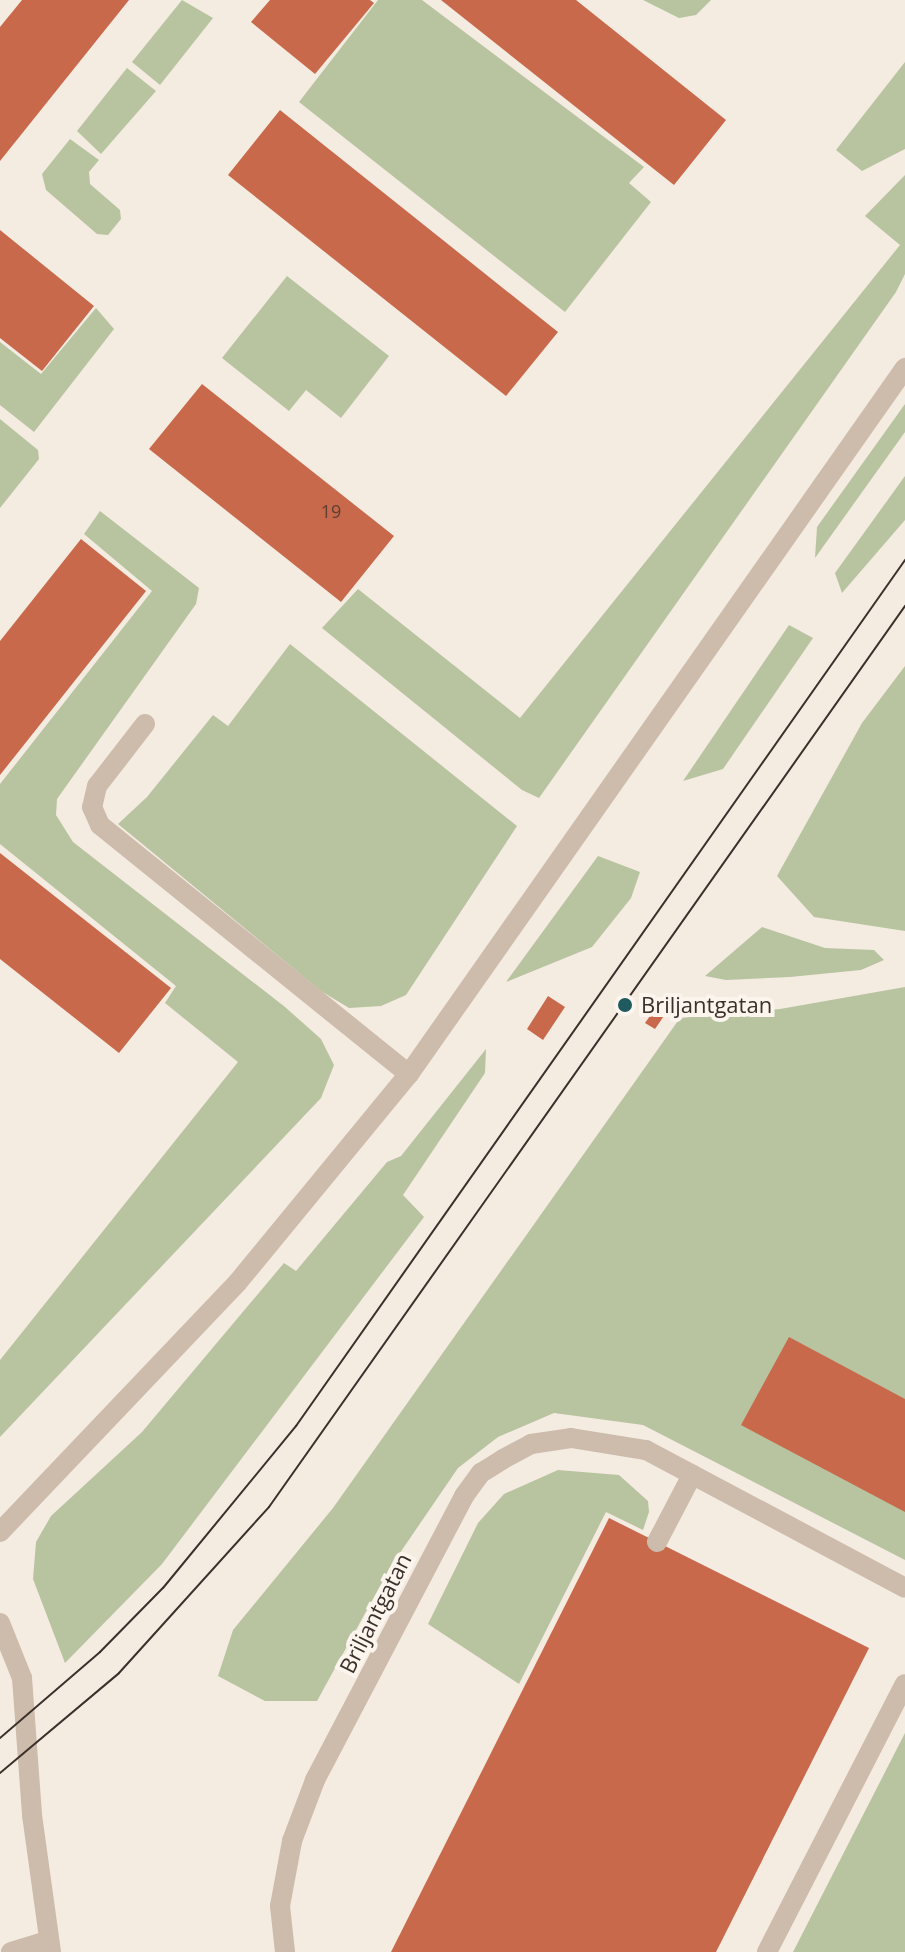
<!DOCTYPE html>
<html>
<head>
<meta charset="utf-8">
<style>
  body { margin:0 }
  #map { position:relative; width:905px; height:1952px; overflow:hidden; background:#f4ebe1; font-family:"Open Sans",sans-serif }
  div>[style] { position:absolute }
  .green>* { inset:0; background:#b8c4a0 }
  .building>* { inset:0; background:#c8694b }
  .lane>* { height:20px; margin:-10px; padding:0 10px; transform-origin:10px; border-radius:10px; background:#cdbbac }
  .street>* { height:20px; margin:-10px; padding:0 10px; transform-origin:10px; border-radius:10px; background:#cdbbac }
  .tram>* { height:2px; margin:-1px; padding:0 1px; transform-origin:1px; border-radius:1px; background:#3b302b }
  .dots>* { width:22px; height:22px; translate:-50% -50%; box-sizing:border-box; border:4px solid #fbf5ee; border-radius:50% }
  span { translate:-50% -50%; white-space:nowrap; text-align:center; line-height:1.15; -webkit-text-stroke:8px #fbf5ee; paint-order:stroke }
  .number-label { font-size:18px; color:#5e3e33 }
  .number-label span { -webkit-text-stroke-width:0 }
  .poi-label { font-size:22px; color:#3b302b }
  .left { translate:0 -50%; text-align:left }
  .street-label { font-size:22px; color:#3b302b }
</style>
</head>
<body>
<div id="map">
  <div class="green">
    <i style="clip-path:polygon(182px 0,213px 18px,160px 85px,132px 62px)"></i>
    <i style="clip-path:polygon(378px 0,422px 0,644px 167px,629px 183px,651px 202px,565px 312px,299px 102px)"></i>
    <i style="clip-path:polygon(643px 0,711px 0,696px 15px,679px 18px)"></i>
    <i style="clip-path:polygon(905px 62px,905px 149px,862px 171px,836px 150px)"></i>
    <i style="clip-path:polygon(127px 68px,156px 91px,101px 154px,77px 131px)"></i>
    <i style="clip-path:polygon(70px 139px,99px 160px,89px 172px,90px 184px,120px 210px,121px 219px,108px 235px,97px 234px,46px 190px,42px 174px)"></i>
    <i style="clip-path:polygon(905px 175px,905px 274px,896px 292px,539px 798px,522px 790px,322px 628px,358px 589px,520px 718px,900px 245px,865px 216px)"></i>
    <i style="clip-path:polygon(287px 276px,389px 356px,341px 418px,306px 390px,289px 411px,222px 358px)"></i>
    <i style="clip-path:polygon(96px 308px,114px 329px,34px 432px,0 405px,0 342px,41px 374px)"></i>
    <i style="clip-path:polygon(905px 404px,905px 432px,815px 558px,817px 527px)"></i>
    <i style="clip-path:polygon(0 419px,38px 450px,39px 459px,0 508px)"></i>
    <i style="clip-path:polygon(905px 476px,905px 520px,842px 593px,835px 573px)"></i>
    <i style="clip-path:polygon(100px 511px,199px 588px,196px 604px,57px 799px,56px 815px,73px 842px,285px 1007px,321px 1039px,334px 1065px,321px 1098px,0 1437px,0 1360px,238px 1062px,165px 1003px,176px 986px,0 844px,0 784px,152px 591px,84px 534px)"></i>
    <i style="clip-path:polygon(789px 625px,813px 638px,723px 769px,683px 781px)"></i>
    <i style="clip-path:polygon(290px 644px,517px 826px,406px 995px,381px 1006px,349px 1008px,321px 991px,118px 824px,147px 797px,213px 715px,228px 726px)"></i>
    <i style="clip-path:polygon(905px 666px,905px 931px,814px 917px,777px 876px,862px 723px)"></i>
    <i style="clip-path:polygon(598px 856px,640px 872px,631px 898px,592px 947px,506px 982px)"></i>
    <i style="clip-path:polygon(762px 927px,825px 948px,874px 950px,884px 960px,861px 970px,790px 977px,726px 980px,705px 976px)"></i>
    <i style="clip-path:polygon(905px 987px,905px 1560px,643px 1425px,554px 1413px,498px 1437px,458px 1468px,391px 1566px,317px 1701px,265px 1701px,218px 1676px,233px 1630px,333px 1508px,680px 1018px,780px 1009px)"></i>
    <i style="clip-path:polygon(486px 1049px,485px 1073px,403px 1195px,424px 1217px,162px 1564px,65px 1663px,33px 1579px,36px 1542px,51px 1516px,142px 1432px,284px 1263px,296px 1271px,387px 1162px,401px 1156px)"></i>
    <i style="clip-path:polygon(558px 1470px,619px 1475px,648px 1501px,649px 1512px,643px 1530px,606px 1512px,519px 1684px,428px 1624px,478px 1523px,504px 1494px)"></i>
    <i style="clip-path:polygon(905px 1733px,905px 1952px,793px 1952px)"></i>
  </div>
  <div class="building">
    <i style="clip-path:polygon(22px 0,129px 0,0 161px,0 27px)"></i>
    <i style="clip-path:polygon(270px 0,370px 0,374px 3px,315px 74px,251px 22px)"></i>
    <i style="clip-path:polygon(441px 0,576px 0,726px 120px,674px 185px)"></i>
    <i style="clip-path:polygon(280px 110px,558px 332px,506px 396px,228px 175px)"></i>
    <i style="clip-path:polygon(0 230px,94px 306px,42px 371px,0 338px)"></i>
    <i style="clip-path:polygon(202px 384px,394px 536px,341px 602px,149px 449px)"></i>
    <i style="clip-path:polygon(81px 539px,146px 591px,0 775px,0 641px)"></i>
    <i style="clip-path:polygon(0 853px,171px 988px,119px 1053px,0 959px)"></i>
    <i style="clip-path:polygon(548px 996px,565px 1007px,543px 1040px,527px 1029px)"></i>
    <i style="clip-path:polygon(659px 1003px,668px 1010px,655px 1029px,645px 1023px)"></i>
    <i style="clip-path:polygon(789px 1337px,905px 1399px,905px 1512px,741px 1425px)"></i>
    <i style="clip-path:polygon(609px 1518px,869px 1648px,716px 1952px,391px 1952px)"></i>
  </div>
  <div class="lane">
    <i style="left:145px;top:724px;width:78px;rotate:127.7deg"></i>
    <i style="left:97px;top:786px;width:22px;rotate:103deg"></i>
    <i style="left:92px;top:807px;width:20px;rotate:66deg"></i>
    <i style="left:100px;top:825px;width:397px;rotate:38.9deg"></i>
    <i style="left:657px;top:1542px;width:76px;rotate:-62.4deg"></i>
    <i style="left:767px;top:1952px;width:301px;rotate:-62.8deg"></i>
  </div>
  <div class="street">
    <i style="left:0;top:1532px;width:345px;rotate:-46.4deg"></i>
    <i style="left:238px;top:1282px;width:269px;rotate:-50.6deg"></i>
    <i style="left:409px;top:1074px;width:863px;rotate:-54.91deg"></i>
    <i style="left:0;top:1623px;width:59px;rotate:68.2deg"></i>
    <i style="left:22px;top:1678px;width:137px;rotate:85.8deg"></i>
    <i style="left:32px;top:1815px;width:138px;rotate:82.1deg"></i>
    <i style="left:11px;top:1952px;width:39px;rotate:-17deg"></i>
    <i style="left:285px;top:1952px;width:46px;rotate:-96.2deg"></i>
    <i style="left:280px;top:1906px;width:66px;rotate:-79.5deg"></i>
    <i style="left:292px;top:1841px;width:65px;rotate:-69.3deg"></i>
    <i style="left:315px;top:1780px;width:321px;rotate:-62.3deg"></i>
    <i style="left:464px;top:1496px;width:29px;rotate:-54deg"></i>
    <i style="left:481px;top:1473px;width:26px;rotate:-32deg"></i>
    <i style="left:503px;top:1459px;width:32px;rotate:-28deg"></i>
    <i style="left:531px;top:1444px;width:40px;rotate:-8.5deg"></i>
    <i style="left:571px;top:1438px;width:76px;rotate:9.1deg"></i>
    <i style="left:646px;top:1450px;width:293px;rotate:28deg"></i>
  </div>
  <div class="tram">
    <i style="left:0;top:1738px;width:132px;rotate:-40.7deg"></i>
    <i style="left:100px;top:1652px;width:90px;rotate:-45.5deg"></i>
    <i style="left:163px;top:1588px;width:210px;rotate:-50.6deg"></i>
    <i style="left:296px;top:1426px;width:1059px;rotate:-54.88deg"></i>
    <i style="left:0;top:1773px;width:155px;rotate:-40deg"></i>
    <i style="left:119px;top:1673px;width:224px;rotate:-47.9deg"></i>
    <i style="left:269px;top:1507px;width:1103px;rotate:-54.78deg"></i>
  </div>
  <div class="dots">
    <i style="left:625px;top:1005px;background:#1f5a5e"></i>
  </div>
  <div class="number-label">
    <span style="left:331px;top:511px">19</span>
  </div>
  <div class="poi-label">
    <span class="left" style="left:641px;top:1005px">Briljantgatan</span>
  </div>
  <div class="street-label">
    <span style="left:375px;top:1613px;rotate:-63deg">Briljantgatan</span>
  </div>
</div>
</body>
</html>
